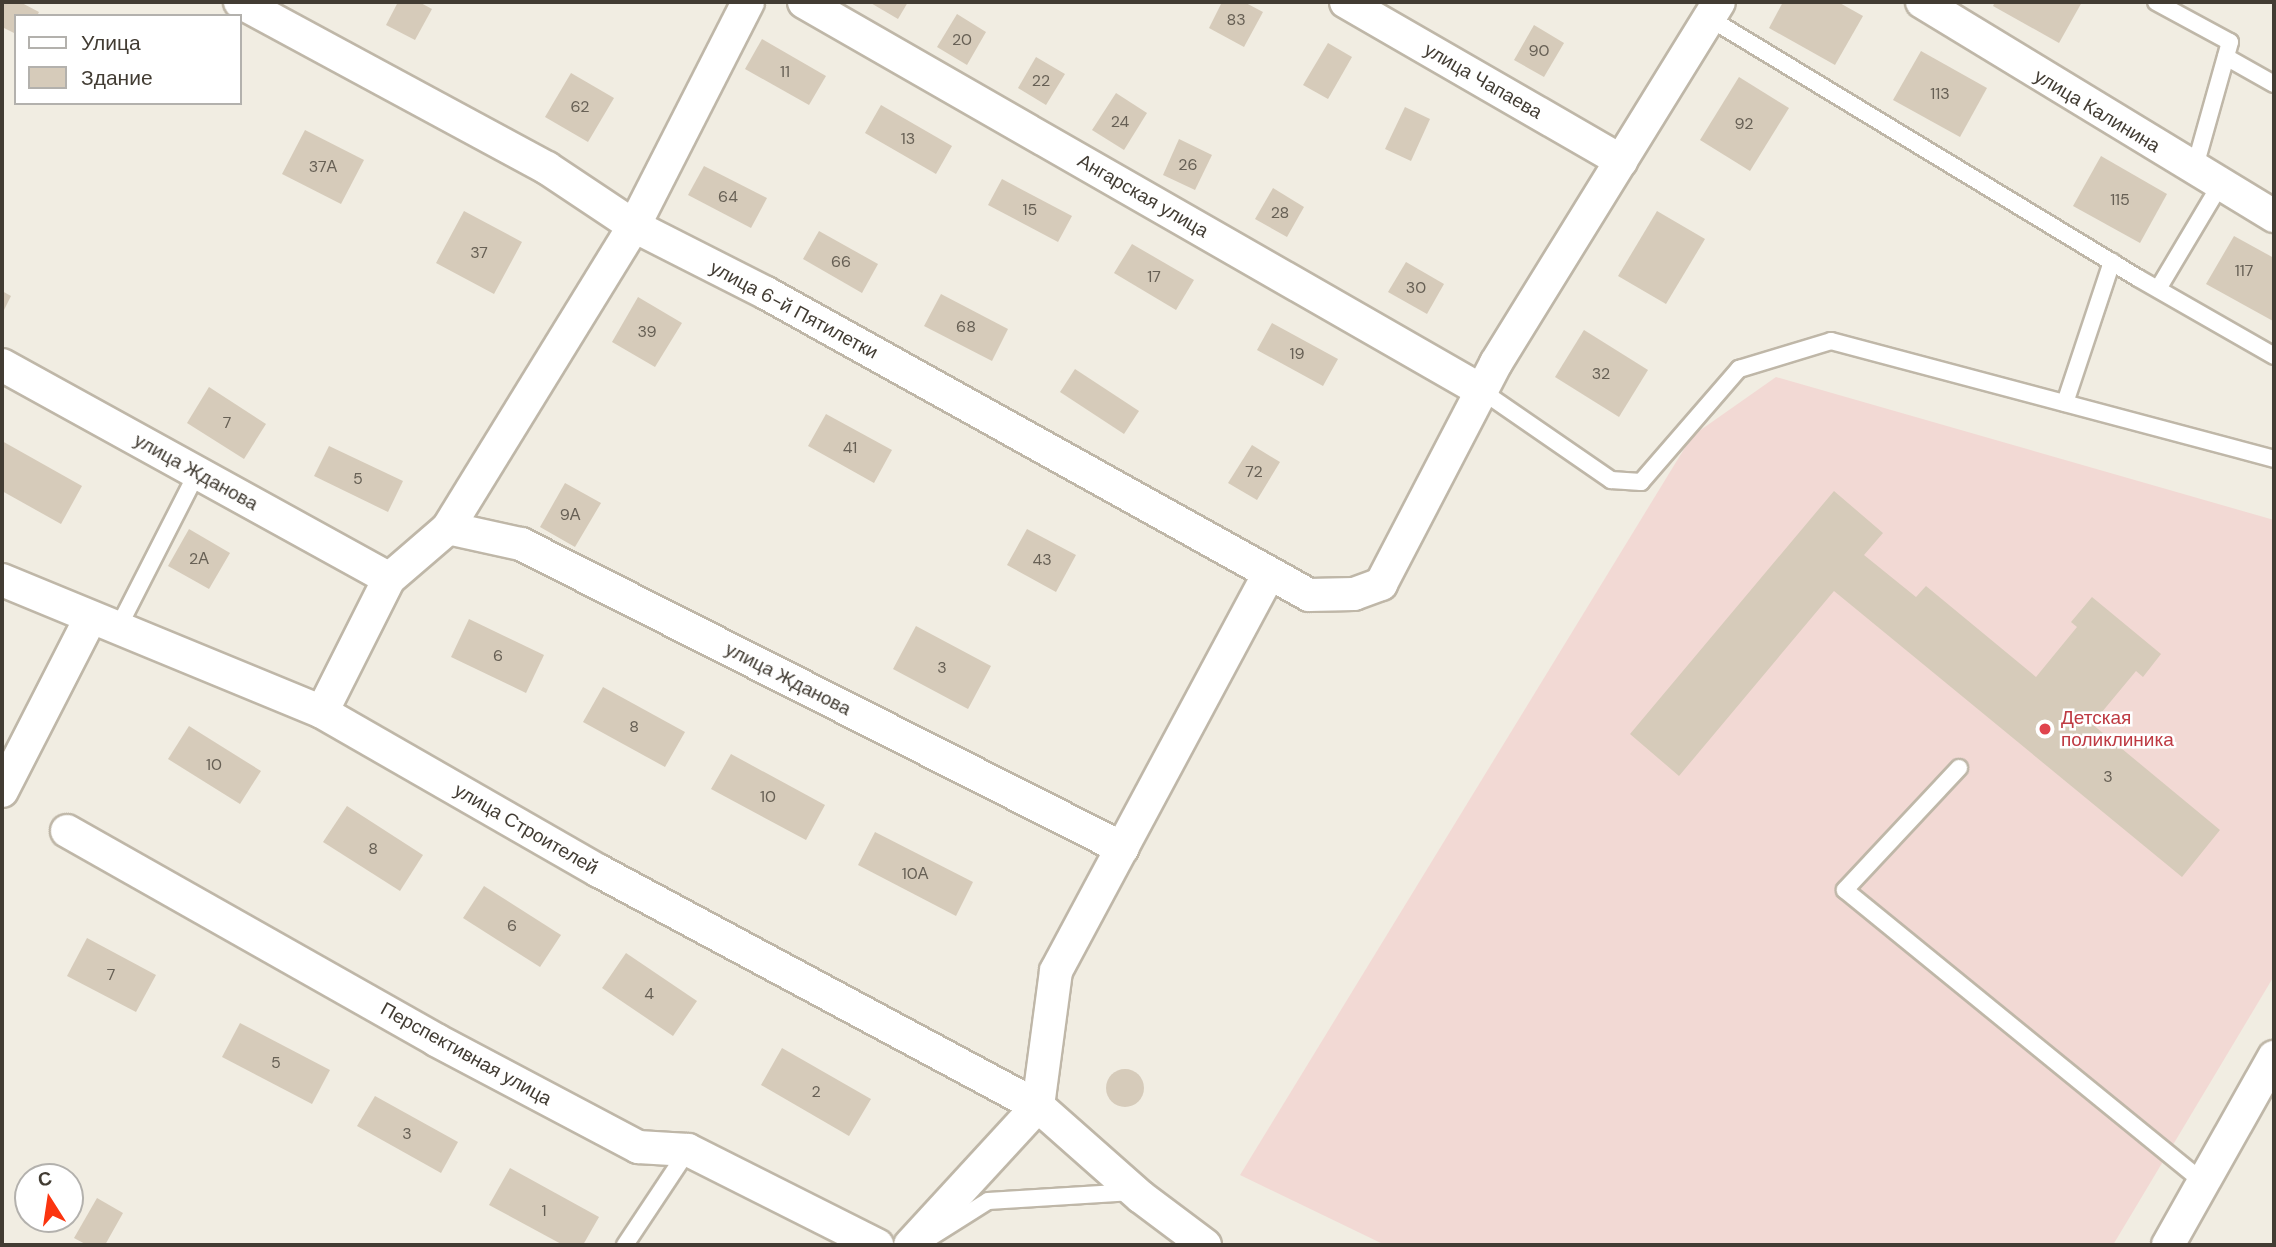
<!DOCTYPE html>
<html>
<head>
<meta charset="utf-8">
<style>
  body { margin:0 }
  #map { position:relative; width:2276px; height:1247px; overflow:hidden; background:#f1ede2; font-family:"DM Sans",sans-serif }
  div>[style] { position:absolute }
  .medical>* { inset:0; background:#f2d9d4 }
  .building>* { inset:0; background:#d6cbba }
  .round { border-radius:50% }
  .roads { filter:drop-shadow(2px 0 #bfb7a8) drop-shadow(-2px 0 #bfb7a8) drop-shadow(0 2px #bfb7a8) drop-shadow(0 -2px #bfb7a8) }
  .lane>* { height:16px; margin:-8px; padding:0 8px; transform-origin:8px; border-radius:8px; background:#fff }
  .street>* { height:32px; margin:-16px; padding:0 16px; transform-origin:16px; border-radius:16px; background:#fff }
  .dots>* { width:19px; height:19px; translate:-50% -50%; box-sizing:border-box; border:4px solid #fff; border-radius:50% }
  span { translate:-50% -50%; white-space:nowrap; text-align:center; line-height:1.15; -webkit-text-stroke:5px #fff; paint-order:stroke }
  .number-label { font-size:16px; color:#676055 }
  .number-label span { -webkit-text-stroke-width:0 }
  .street-label { font-size:19px; color:#423c33 }
  .health-label { font-size:19px; color:#be3a42 }
  .left { translate:0 -50%; text-align:left }
  .frame { position:absolute; inset:0; border:4px solid #423c33; pointer-events:none }
  .legend { position:absolute; left:14px; top:14px; width:228px; height:91px; box-sizing:border-box; background:#fff; border:2px solid #b3b1ad; margin:0; padding:9px 12px; list-style:none; font-size:21px; color:#423c33 }
  .legend li { display:flex; align-items:center; gap:14px; height:35px }
  .legend b { width:35px; border:2px solid #b3b1ad }
  .north { position:absolute; left:14px; top:1163px; width:70px; height:70px; box-sizing:border-box; background:#fff; border:2px solid #b3b1ad; border-radius:50%; rotate:348deg; font-size:19px; font-weight:700; line-height:28px; text-align:center; color:#423c33 }
  .north::after { content:''; display:block; margin:auto; width:24px; height:32px; background:#fb340f; clip-path:polygon(50% 0,100% 100%,50% 72%,0 100%) }
</style>
</head>
<body>
<div id="map">
  <div class="medical">
    <i style="clip-path:polygon(1776px 377px,2274px 520px,2274px 976px,2113px 1245px,1385px 1245px,1240px 1175px,1692px 436px)"></i>
  </div>
  <div class="building">
    <i style="clip-path:polygon(2px 2px,20px 2px,39px 12px,37px 16px,16px 16px,16px 34px,2px 27px)"></i>
    <i style="clip-path:polygon(398px 2px,419px 2px,432px 9px,415px 40px,386px 25px)"></i>
    <i style="clip-path:polygon(869px 2px,908px 2px,898px 19px)"></i>
    <i style="clip-path:polygon(1222px 2px,1244px 2px,1263px 12px,1244px 47px,1209px 28px)"></i>
    <i style="clip-path:polygon(1783px 2px,1838px 2px,1863px 16px,1835px 65px,1769px 28px)"></i>
    <i style="clip-path:polygon(1995px 2px,2082px 2px,2059px 43px,1993px 6px)"></i>
    <i style="clip-path:polygon(957px 14px,986px 32px,967px 65px,937px 47px)"></i>
    <i style="clip-path:polygon(1534px 25px,1564px 43px,1544px 77px,1514px 60px)"></i>
    <i style="clip-path:polygon(762px 39px,826px 76px,809px 105px,745px 69px)"></i>
    <i style="clip-path:polygon(1328px 43px,1352px 57px,1328px 99px,1303px 85px)"></i>
    <i style="clip-path:polygon(1921px 51px,1987px 88px,1960px 137px,1893px 100px)"></i>
    <i style="clip-path:polygon(1036px 57px,1065px 74px,1046px 105px,1018px 88px)"></i>
    <i style="clip-path:polygon(571px 73px,614px 98px,588px 142px,545px 117px)"></i>
    <i style="clip-path:polygon(1739px 77px,1789px 108px,1750px 171px,1700px 140px)"></i>
    <i style="clip-path:polygon(1116px 93px,1147px 113px,1124px 150px,1092px 130px)"></i>
    <i style="clip-path:polygon(881px 105px,952px 146px,936px 174px,865px 133px)"></i>
    <i style="clip-path:polygon(1405px 107px,1430px 119px,1411px 161px,1385px 149px)"></i>
    <i style="clip-path:polygon(305px 130px,364px 160px,341px 204px,282px 174px)"></i>
    <i style="clip-path:polygon(1179px 139px,1212px 155px,1195px 190px,1163px 175px)"></i>
    <i style="clip-path:polygon(2101px 156px,2167px 194px,2140px 243px,2073px 206px)"></i>
    <i style="clip-path:polygon(704px 166px,767px 198px,751px 228px,688px 195px)"></i>
    <i style="clip-path:polygon(1002px 179px,1072px 216px,1058px 242px,988px 205px)"></i>
    <i style="clip-path:polygon(1273px 188px,1304px 207px,1287px 237px,1255px 219px)"></i>
    <i style="clip-path:polygon(464px 211px,522px 242px,494px 294px,436px 263px)"></i>
    <i style="clip-path:polygon(1657px 211px,1705px 239px,1666px 304px,1618px 276px)"></i>
    <i style="clip-path:polygon(819px 231px,878px 264px,862px 293px,803px 259px)"></i>
    <i style="clip-path:polygon(2234px 236px,2274px 258px,2273px 321px,2206px 284px)"></i>
    <i style="clip-path:polygon(1132px 244px,1194px 280px,1176px 310px,1114px 273px)"></i>
    <i style="clip-path:polygon(1406px 262px,1444px 284px,1427px 314px,1388px 292px)"></i>
    <i style="clip-path:polygon(2px 291px,11px 296px,2px 314px)"></i>
    <i style="clip-path:polygon(941px 294px,1008px 329px,992px 361px,924px 326px)"></i>
    <i style="clip-path:polygon(638px 297px,682px 323px,655px 367px,612px 342px)"></i>
    <i style="clip-path:polygon(1272px 323px,1338px 359px,1323px 386px,1257px 350px)"></i>
    <i style="clip-path:polygon(1584px 330px,1648px 370px,1619px 417px,1555px 377px)"></i>
    <i style="clip-path:polygon(1075px 369px,1139px 411px,1124px 434px,1060px 392px)"></i>
    <i style="clip-path:polygon(209px 387px,266px 424px,244px 459px,187px 423px)"></i>
    <i style="clip-path:polygon(826px 414px,892px 450px,874px 483px,808px 446px)"></i>
    <i style="clip-path:polygon(2px 441px,82px 486px,61px 524px,2px 491px)"></i>
    <i style="clip-path:polygon(1252px 445px,1280px 462px,1257px 500px,1228px 483px)"></i>
    <i style="clip-path:polygon(329px 446px,403px 481px,388px 512px,314px 476px)"></i>
    <i style="clip-path:polygon(565px 483px,601px 503px,575px 547px,540px 527px)"></i>
    <i style="clip-path:polygon(1834px 491px,1883px 533px,1864px 555px,1916px 597px,1926px 586px,2036px 677px,2077px 627px,2071px 622px,2092px 597px,2161px 654px,2143px 677px,2136px 671px,2092px 724px,2220px 830px,2182px 877px,1834px 591px,1679px 776px,1630px 734px)"></i>
    <i style="clip-path:polygon(189px 529px,230px 553px,209px 589px,168px 566px)"></i>
    <i style="clip-path:polygon(1027px 529px,1076px 555px,1056px 592px,1007px 565px)"></i>
    <i style="clip-path:polygon(469px 619px,544px 655px,526px 693px,451px 657px)"></i>
    <i style="clip-path:polygon(916px 626px,991px 666px,968px 709px,893px 669px)"></i>
    <i style="clip-path:polygon(603px 687px,685px 732px,665px 767px,583px 722px)"></i>
    <i style="clip-path:polygon(189px 726px,261px 771px,240px 804px,168px 759px)"></i>
    <i style="clip-path:polygon(731px 754px,825px 805px,806px 840px,711px 789px)"></i>
    <i style="clip-path:polygon(347px 806px,423px 855px,400px 891px,323px 842px)"></i>
    <i style="clip-path:polygon(875px 832px,973px 882px,956px 916px,858px 865px)"></i>
    <i style="clip-path:polygon(484px 886px,561px 935px,540px 967px,463px 918px)"></i>
    <i style="clip-path:polygon(87px 938px,156px 975px,136px 1012px,67px 976px)"></i>
    <i style="clip-path:polygon(626px 953px,697px 1001px,673px 1036px,602px 988px)"></i>
    <i style="clip-path:polygon(240px 1023px,330px 1070px,312px 1104px,222px 1057px)"></i>
    <i style="clip-path:polygon(782px 1048px,871px 1099px,849px 1136px,761px 1085px)"></i>
    <i class="round" style="left:1106px;top:1069px;width:38px;height:38px"></i>
    <i style="clip-path:polygon(375px 1096px,458px 1142px,441px 1173px,357px 1126px)"></i>
    <i style="clip-path:polygon(510px 1168px,599px 1217px,583px 1245px,563px 1245px,489px 1205px)"></i>
    <i style="clip-path:polygon(97px 1198px,123px 1213px,105px 1245px,87px 1245px,74px 1238px)"></i>
  </div>
  <div class="roads">
    <div class="lane">
      <i style="left:2156px;top:2px;width:84px;rotate:28.4deg"></i>
      <i style="left:2230px;top:42px;width:133px;rotate:105.7deg"></i>
      <i style="left:1709px;top:18px;width:502px;rotate:31.22deg"></i>
      <i style="left:2138px;top:278px;width:157px;rotate:29.8deg"></i>
      <i style="left:2226px;top:57px;width:55px;rotate:29.4deg"></i>
      <i style="left:2158px;top:289px;width:121px;rotate:-59.2deg"></i>
      <i style="left:1482px;top:391px;width:157px;rotate:34.6deg"></i>
      <i style="left:1611px;top:480px;width:30px;rotate:4deg"></i>
      <i style="left:1641px;top:482px;width:150px;rotate:-49.1deg"></i>
      <i style="left:1739px;top:369px;width:96px;rotate:-16.9deg"></i>
      <i style="left:1831px;top:341px;width:458px;rotate:14.9deg"></i>
      <i style="left:2065px;top:403px;width:149px;rotate:-71.6deg"></i>
      <i style="left:118px;top:628px;width:174px;rotate:-63deg"></i>
      <i style="left:1959px;top:768px;width:167px;rotate:133.1deg"></i>
      <i style="left:1845px;top:890px;width:462px;rotate:39.2deg"></i>
      <i style="left:931px;top:1237px;width:67px;rotate:-32.3deg"></i>
      <i style="left:988px;top:1201px;width:145px;rotate:-3.6deg"></i>
      <i style="left:625px;top:1245px;width:114px;rotate:-56.4deg"></i>
    </div>
    <div class="street">
      <i style="left:240px;top:2px;width:349px;rotate:28.4deg"></i>
      <i style="left:547px;top:168px;width:105px;rotate:33.7deg"></i>
      <i style="left:634px;top:226px;width:148px;rotate:26.9deg"></i>
      <i style="left:766px;top:293px;width:621px;rotate:29.08deg"></i>
      <i style="left:1309px;top:595px;width:45px;rotate:-1.3deg"></i>
      <i style="left:1354px;top:594px;width:29px;rotate:-20deg"></i>
      <i style="left:1381px;top:584px;width:249px;rotate:-62.5deg"></i>
      <i style="left:1496px;top:363px;width:424px;rotate:-58.3deg"></i>
      <i style="left:804px;top:2px;width:782px;rotate:29.84deg"></i>
      <i style="left:1346px;top:2px;width:318px;rotate:30deg"></i>
      <i style="left:1922px;top:2px;width:412px;rotate:31.3deg"></i>
      <i style="left:2px;top:365px;width:442px;rotate:28.9deg"></i>
      <i style="left:448px;top:528px;width:75px;rotate:12.4deg"></i>
      <i style="left:521px;top:544px;width:674px;rotate:26.83deg"></i>
      <i style="left:2px;top:580px;width:346px;rotate:22.4deg"></i>
      <i style="left:322px;top:712px;width:319px;rotate:29.9deg"></i>
      <i style="left:599px;top:871px;width:498px;rotate:28.2deg"></i>
      <i style="left:1038px;top:1106px;width:137px;rotate:41.5deg"></i>
      <i style="left:1141px;top:1197px;width:80px;rotate:36.9deg"></i>
      <i style="left:322px;top:712px;width:149px;rotate:-63.3deg"></i>
      <i style="left:389px;top:579px;width:78px;rotate:-40.8deg"></i>
      <i style="left:448px;top:528px;width:355px;rotate:-58.4deg"></i>
      <i style="left:634px;top:226px;width:251px;rotate:-63deg"></i>
      <i style="left:2px;top:791px;width:195px;rotate:-62.9deg"></i>
      <i style="left:67px;top:831px;width:424px;rotate:29.5deg"></i>
      <i style="left:436px;top:1040px;width:229px;rotate:27.9deg"></i>
      <i style="left:638px;top:1147px;width:50px;rotate:3.4deg"></i>
      <i style="left:688px;top:1150px;width:212px;rotate:26.7deg"></i>
      <i style="left:1038px;top:1106px;width:136px;rotate:-82.4deg"></i>
      <i style="left:1056px;top:971px;width:451px;rotate:-61.8deg"></i>
      <i style="left:910px;top:1245px;width:189px;rotate:-47.4deg"></i>
      <i style="left:2168px;top:1245px;width:216px;rotate:-60.6deg"></i>
    </div>
  </div>
  <div class="dots">
    <i style="left:2045px;top:729px;background:#e0444e"></i>
  </div>
  <div class="number-label">
    <span style="left:1236px;top:20px">83</span>
    <span style="left:962px;top:40px">20</span>
    <span style="left:1539px;top:51px">90</span>
    <span style="left:785px;top:72px">11</span>
    <span style="left:1041px;top:81px">22</span>
    <span style="left:1940px;top:94px">113</span>
    <span style="left:580px;top:107px">62</span>
    <span style="left:1120px;top:122px">24</span>
    <span style="left:1744px;top:124px">92</span>
    <span style="left:908px;top:139px">13</span>
    <span style="left:1188px;top:165px">26</span>
    <span style="left:323px;top:167px">37А</span>
    <span style="left:728px;top:197px">64</span>
    <span style="left:2120px;top:200px">115</span>
    <span style="left:1030px;top:210px">15</span>
    <span style="left:1280px;top:213px">28</span>
    <span style="left:479px;top:253px">37</span>
    <span style="left:841px;top:262px">66</span>
    <span style="left:2244px;top:271px">117</span>
    <span style="left:1154px;top:277px">17</span>
    <span style="left:1416px;top:288px">30</span>
    <span style="left:966px;top:327px">68</span>
    <span style="left:647px;top:332px">39</span>
    <span style="left:1297px;top:354px">19</span>
    <span style="left:1601px;top:374px">32</span>
    <span style="left:227px;top:423px">7</span>
    <span style="left:850px;top:448px">41</span>
    <span style="left:1254px;top:472px">72</span>
    <span style="left:358px;top:479px">5</span>
    <span style="left:570px;top:515px">9А</span>
    <span style="left:199px;top:559px">2А</span>
    <span style="left:1042px;top:560px">43</span>
    <span style="left:498px;top:656px">6</span>
    <span style="left:942px;top:668px">3</span>
    <span style="left:634px;top:727px">8</span>
    <span style="left:214px;top:765px">10</span>
    <span style="left:2108px;top:777px">3</span>
    <span style="left:768px;top:797px">10</span>
    <span style="left:373px;top:849px">8</span>
    <span style="left:915px;top:874px">10А</span>
    <span style="left:512px;top:926px">6</span>
    <span style="left:111px;top:975px">7</span>
    <span style="left:649px;top:994px">4</span>
    <span style="left:276px;top:1063px">5</span>
    <span style="left:816px;top:1092px">2</span>
    <span style="left:407px;top:1134px">3</span>
    <span style="left:544px;top:1211px">1</span>
  </div>
  <div class="street-label">
    <span style="left:1483px;top:81px;rotate:30deg">улица Чапаева</span>
    <span style="left:2097px;top:111px;rotate:31deg">улица Калинина</span>
    <span style="left:1143px;top:196px;rotate:30deg">Ангарская улица</span>
    <span style="left:794px;top:310px;rotate:28deg">улица 6-й Пятилетки</span>
    <span style="left:196px;top:472px;rotate:29deg">улица Жданова</span>
    <span style="left:788px;top:679px;rotate:27deg">улица Жданова</span>
    <span style="left:526px;top:829px;rotate:30deg">улица Строителей</span>
    <span style="left:466px;top:1054px;rotate:29deg">Перспективная улица</span>
  </div>
  <div class="health-label">
    <span class="left" style="left:2061px;top:729px">Детская<br>поликлиника</span>
  </div>
  <div class="frame"></div>
  <ul class="legend">
  <li><b style="height:9px;background:#fff"></b>Улица</li>
  <li><b style="height:19px;background:#d6cbba"></b>Здание</li>
  </ul>
  <div class="north">С</div>
</div>
</body>
</html>
